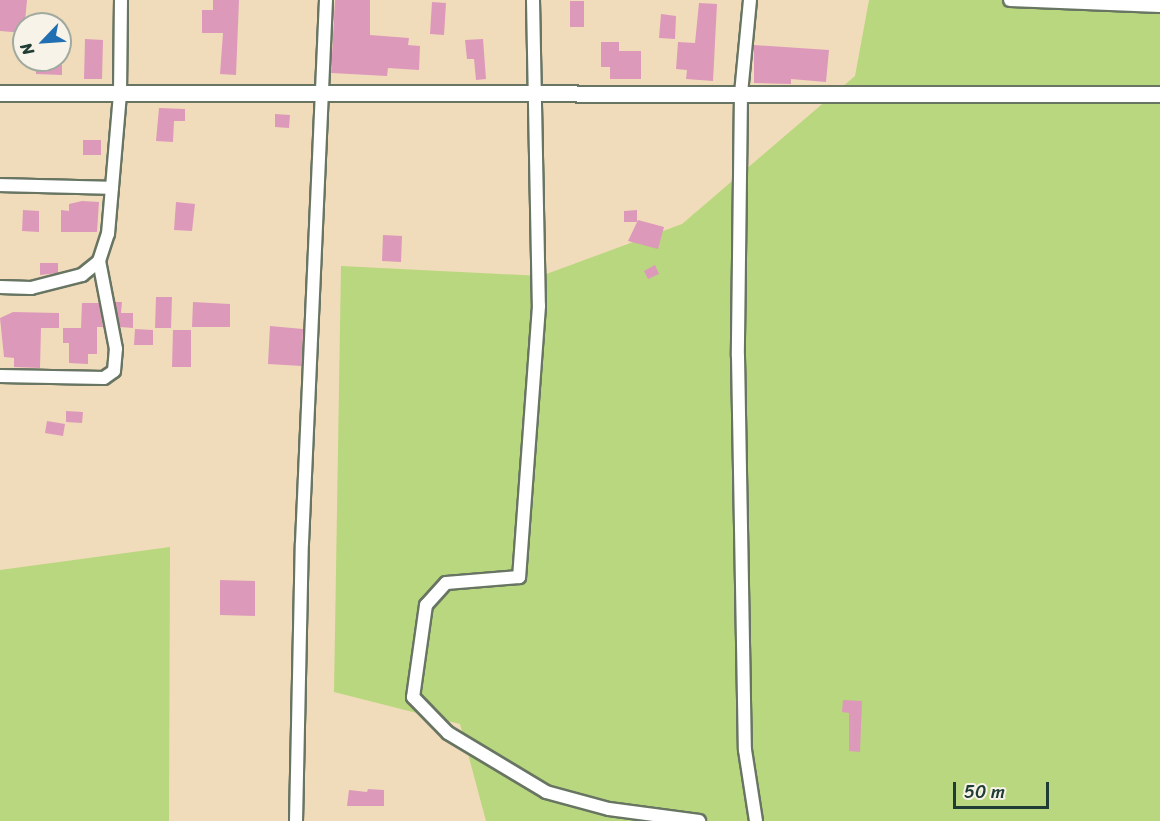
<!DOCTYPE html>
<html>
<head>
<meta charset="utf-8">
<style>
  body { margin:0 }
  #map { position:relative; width:1160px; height:821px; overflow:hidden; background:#f0dcba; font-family:Sriracha,sans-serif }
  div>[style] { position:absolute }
  .green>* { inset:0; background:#b9d77e }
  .building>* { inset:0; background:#dd99ba }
  .roads { filter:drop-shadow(2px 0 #687563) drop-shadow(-2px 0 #687563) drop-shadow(0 2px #687563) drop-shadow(0 -2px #687563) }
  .minor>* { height:12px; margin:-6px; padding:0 6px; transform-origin:6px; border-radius:6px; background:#fff }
  .tertiary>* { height:15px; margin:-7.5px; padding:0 7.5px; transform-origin:7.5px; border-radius:7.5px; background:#fff }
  span { translate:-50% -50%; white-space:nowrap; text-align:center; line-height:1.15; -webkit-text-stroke:5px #f7f3e8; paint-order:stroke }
  .north { position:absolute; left:12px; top:12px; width:60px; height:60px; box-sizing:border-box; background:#f7f3e8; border:2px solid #a1aaa0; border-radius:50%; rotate:245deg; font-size:16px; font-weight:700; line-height:24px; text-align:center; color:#1f3d34 }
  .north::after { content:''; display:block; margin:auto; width:21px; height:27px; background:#1f6fb2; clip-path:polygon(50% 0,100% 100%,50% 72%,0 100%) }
  .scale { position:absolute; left:953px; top:782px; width:96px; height:27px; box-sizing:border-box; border:3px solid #1f3d34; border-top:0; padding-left:8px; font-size:18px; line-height:21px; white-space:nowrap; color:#1f3d34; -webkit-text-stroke:4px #f7f3e8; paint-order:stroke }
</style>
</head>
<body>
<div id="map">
  <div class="green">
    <i style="clip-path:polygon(869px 0,1160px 0,1160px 821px,486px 821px,460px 724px,334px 692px,341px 266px,541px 276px,682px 224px,855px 76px)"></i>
    <i style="clip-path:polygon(170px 547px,169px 821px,0 821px,0 570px)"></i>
  </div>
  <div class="building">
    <i style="clip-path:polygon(0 0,27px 0,24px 33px,0 31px)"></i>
    <i style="clip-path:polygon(213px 0,239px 0,236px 75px,220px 74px,223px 33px,202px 33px,202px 10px,213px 10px)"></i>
    <i style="clip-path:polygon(335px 0,370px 0,370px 35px,409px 38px,408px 45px,420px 46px,419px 70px,388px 68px,387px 76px,331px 73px)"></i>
    <i style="clip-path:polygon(570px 1px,584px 1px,584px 27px,570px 27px)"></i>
    <i style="clip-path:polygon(432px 2px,446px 3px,444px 35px,430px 34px)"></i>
    <i style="clip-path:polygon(699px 3px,717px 4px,713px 81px,686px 79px,687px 70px,676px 69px,678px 42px,695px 43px)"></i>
    <i style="clip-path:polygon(661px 14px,676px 16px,675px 39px,659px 38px)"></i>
    <i style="clip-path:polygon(85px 39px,103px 40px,102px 79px,84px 79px)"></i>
    <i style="clip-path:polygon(483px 39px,486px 79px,476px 80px,474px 59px,467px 59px,465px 40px)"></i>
    <i style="clip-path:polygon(601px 42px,619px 42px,619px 51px,641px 51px,641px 79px,610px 79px,610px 67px,601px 67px)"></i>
    <i style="clip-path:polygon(754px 45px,829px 50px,826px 82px,791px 79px,791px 84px,754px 83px)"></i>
    <i style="clip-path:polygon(36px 64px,62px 65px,62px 75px,36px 74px)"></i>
    <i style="clip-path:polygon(159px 108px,185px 109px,185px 121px,174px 121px,173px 142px,156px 141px)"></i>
    <i style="clip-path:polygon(275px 114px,290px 115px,289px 128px,275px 127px)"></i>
    <i style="clip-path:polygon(83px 140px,101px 140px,101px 155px,83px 155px)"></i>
    <i style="clip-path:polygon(82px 201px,99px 202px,97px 232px,61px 232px,61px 210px,69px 211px,69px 204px)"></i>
    <i style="clip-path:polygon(176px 202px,195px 204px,192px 231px,174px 230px)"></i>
    <i style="clip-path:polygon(23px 210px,39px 211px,39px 232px,22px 231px)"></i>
    <i style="clip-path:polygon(637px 210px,637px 222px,624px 222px,624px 211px)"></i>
    <i style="clip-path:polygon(638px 220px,664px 227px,658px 249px,628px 241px)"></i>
    <i style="clip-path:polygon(383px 235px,402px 236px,401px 262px,382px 261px)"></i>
    <i style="clip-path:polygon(40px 263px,58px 263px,58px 273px,40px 275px)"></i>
    <i style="clip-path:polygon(655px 265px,659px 274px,648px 279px,644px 271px)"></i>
    <i style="clip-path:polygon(156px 297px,172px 297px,171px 328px,155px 328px)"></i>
    <i style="clip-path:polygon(115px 302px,122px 302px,121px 313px,133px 313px,133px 328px,120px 327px)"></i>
    <i style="clip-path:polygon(193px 302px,230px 304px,230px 327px,192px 327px)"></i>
    <i style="clip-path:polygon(82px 303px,99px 303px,103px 327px,97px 327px,97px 354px,88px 354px,88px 364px,69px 363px,69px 343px,63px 343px,63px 328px,81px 328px)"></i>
    <i style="clip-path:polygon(13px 312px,59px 313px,59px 328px,41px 328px,40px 368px,14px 367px,14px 358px,4px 357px,0 318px)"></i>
    <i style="clip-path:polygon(270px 326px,303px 329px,302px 366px,268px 364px)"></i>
    <i style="clip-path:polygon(135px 329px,153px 330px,153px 345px,134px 345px)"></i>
    <i style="clip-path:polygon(173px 330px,191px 330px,191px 367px,172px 367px)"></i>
    <i style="clip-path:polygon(66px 411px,83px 412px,82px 423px,66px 422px)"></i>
    <i style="clip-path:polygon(47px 421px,65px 424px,63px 436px,45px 433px)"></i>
    <i style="clip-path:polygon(220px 580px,255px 581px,255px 616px,220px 615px)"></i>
    <i style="clip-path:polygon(843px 700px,862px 701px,860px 752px,849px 751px,849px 713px,842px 712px)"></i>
    <i style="clip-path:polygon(368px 789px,384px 790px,384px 806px,347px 806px,349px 790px,367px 792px)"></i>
  </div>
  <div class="roads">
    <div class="minor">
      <i style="left:533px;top:0;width:306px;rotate:88.9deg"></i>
      <i style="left:539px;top:306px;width:272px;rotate:94.2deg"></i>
      <i style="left:519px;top:577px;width:73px;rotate:175.3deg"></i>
      <i style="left:446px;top:583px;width:30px;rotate:132deg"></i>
      <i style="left:426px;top:605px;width:93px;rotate:98deg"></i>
      <i style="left:413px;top:697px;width:50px;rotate:45.8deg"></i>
      <i style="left:448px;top:733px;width:114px;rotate:31deg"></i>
      <i style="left:546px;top:792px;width:65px;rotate:15.1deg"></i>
      <i style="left:609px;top:809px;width:91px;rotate:7.6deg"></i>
      <i style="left:750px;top:0;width:94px;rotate:95.5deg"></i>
      <i style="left:741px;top:94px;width:262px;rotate:90.7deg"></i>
      <i style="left:738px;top:356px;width:394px;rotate:89deg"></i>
      <i style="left:745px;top:750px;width:72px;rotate:81.2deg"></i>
      <i style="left:1010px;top:0;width:150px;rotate:2.3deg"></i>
      <i style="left:0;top:185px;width:112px;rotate:1.5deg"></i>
      <i style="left:0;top:287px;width:31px;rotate:2deg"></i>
      <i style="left:31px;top:288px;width:53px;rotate:-14.3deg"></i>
      <i style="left:82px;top:275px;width:22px;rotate:-39deg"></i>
      <i style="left:99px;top:261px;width:28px;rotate:-72deg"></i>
      <i style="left:108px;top:234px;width:141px;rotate:-85.1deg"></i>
      <i style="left:120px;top:94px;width:94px;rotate:-89.4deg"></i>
      <i style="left:0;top:376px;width:104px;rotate:1.1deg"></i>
      <i style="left:104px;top:378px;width:12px;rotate:-35deg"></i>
      <i style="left:114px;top:371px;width:22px;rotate:-85deg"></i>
      <i style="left:116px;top:349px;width:90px;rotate:-100.9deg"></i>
      <i style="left:296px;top:821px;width:278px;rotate:-88.8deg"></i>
      <i style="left:302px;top:543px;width:544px;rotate:-87.47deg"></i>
    </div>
    <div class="tertiary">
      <i style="left:0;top:93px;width:1160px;rotate:0.05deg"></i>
    </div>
  </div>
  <div class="north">N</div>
  <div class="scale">50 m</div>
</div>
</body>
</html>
